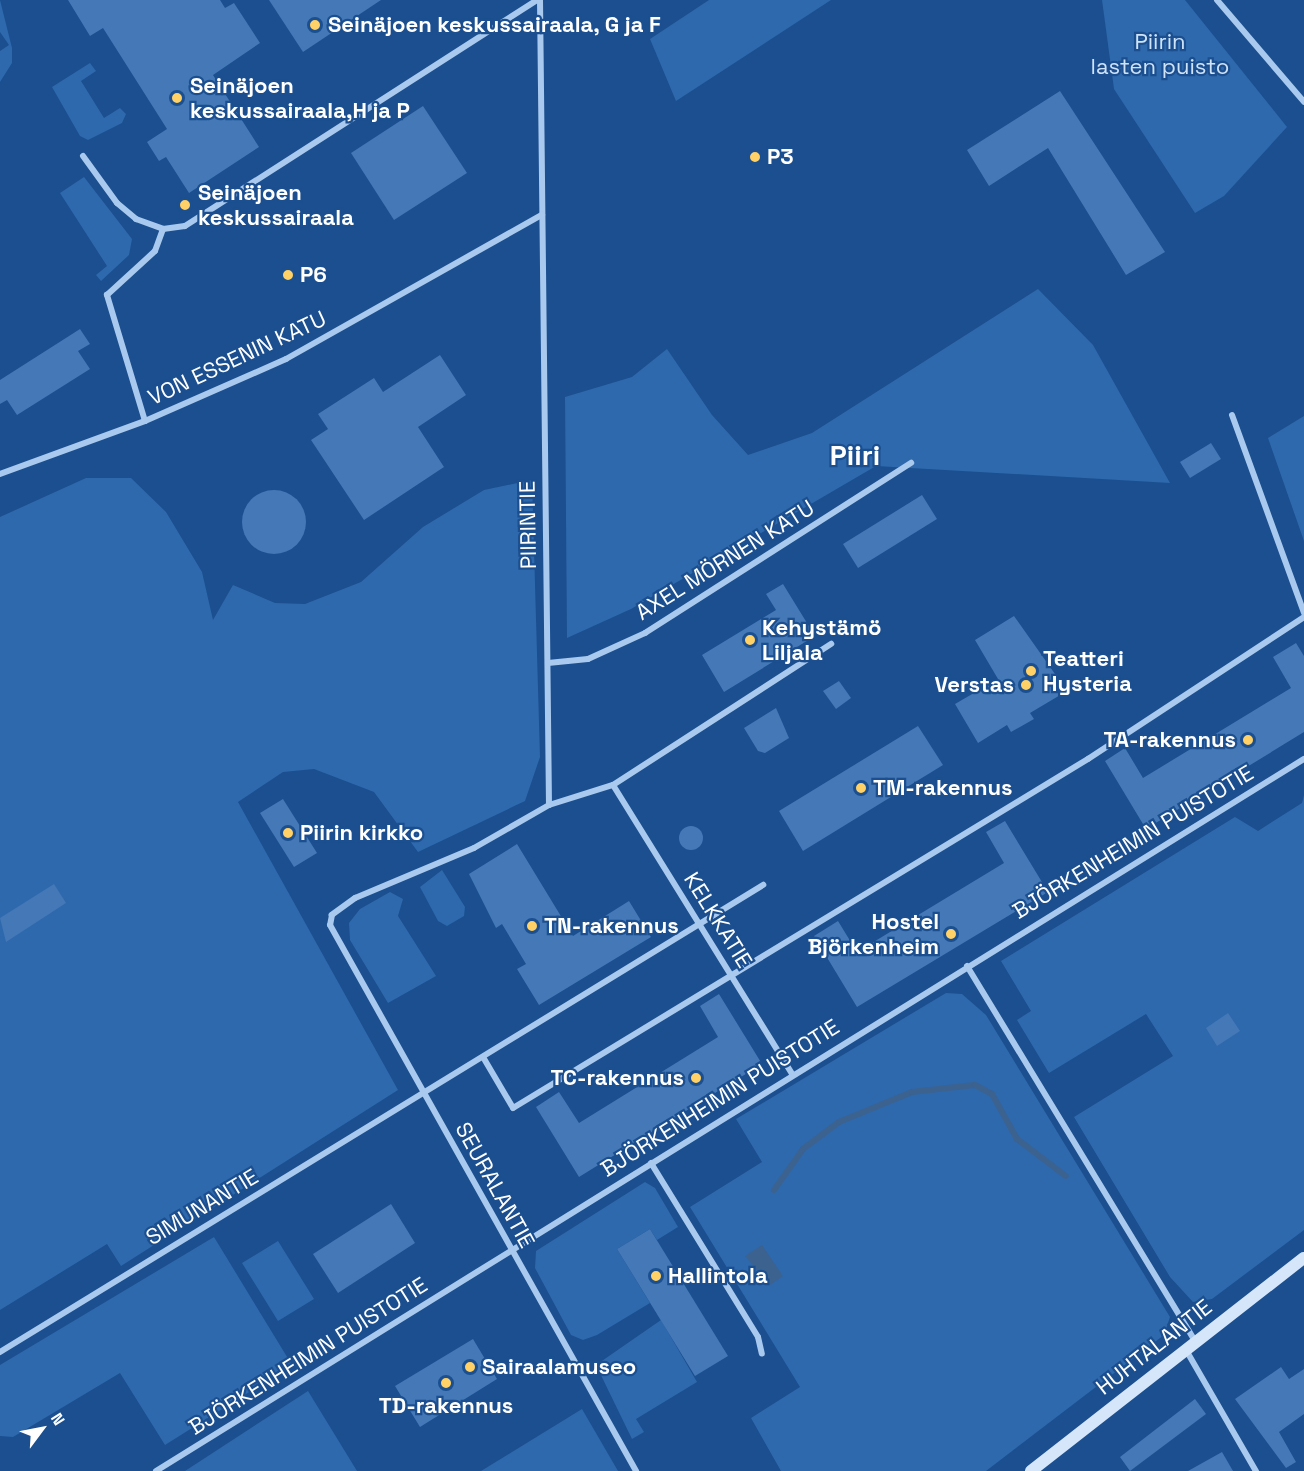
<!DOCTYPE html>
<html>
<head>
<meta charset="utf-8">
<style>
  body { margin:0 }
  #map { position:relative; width:1304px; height:1471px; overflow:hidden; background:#1b4f8f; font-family:"Space Grotesk",sans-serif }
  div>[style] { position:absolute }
  .green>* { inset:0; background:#2e69ad }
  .water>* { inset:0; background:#3c6290 }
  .stream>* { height:6px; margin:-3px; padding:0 3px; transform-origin:3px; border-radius:3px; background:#3c6290 }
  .building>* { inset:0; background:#4478b7 }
  .round { border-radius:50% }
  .street>* { height:6px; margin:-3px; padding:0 3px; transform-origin:3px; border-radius:3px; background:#a9c9ee }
  .secondary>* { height:12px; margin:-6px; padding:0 6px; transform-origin:6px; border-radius:6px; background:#d6e6fa }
  .dots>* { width:16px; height:16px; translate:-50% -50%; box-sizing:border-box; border:3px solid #1b4f8f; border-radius:50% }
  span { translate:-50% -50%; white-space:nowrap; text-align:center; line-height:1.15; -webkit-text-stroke:4.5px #1b4f8f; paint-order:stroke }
  .poi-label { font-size:22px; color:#fff; font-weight:700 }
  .left { translate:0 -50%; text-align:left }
  .right { translate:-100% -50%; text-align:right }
  .park-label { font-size:22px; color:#cfe3fa }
  .street-label { font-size:22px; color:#fff }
  .district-label { font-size:28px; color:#fff; font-weight:700 }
  .north { position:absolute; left:12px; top:1399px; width:60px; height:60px; -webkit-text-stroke:4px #1b4f8f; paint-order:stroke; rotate:58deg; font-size:16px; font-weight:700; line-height:24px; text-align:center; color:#fff }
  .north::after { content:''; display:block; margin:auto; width:21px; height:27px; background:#fff; clip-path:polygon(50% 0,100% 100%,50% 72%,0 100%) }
</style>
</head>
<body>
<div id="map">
  <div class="green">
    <i style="clip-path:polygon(0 0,12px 48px,12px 63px,0 82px,0 51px,9px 45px,0 32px)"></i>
    <i style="clip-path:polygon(709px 0,831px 0,676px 101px,650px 39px)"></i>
    <i style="clip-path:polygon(1102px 0,1185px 0,1287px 127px,1224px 196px,1195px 213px,1114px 89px)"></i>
    <i style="clip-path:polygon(90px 63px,96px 71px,81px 81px,104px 118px,120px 108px,126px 114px,122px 123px,88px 140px,80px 136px,52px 87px)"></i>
    <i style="clip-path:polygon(84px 177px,132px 239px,129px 255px,101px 281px,96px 275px,107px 266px,60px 193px)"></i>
    <i style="clip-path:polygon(1038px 289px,1093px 345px,1170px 483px,876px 466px,631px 609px,567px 638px,565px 397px,632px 377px,667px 349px,712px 415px,748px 455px,812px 433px)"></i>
    <i style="clip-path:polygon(1304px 416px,1304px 541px,1268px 438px)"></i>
    <i style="clip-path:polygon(86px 478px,131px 478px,166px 512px,202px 572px,213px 620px,233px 585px,275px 603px,305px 604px,361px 582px,423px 527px,484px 490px,532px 480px,540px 757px,525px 801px,418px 852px,374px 792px,314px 769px,283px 772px,238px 802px,398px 1090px,121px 1266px,107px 1244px,0 1310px,0 517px)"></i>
    <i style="clip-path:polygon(1304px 795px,1304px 1230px,1212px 1299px,1193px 1302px,1170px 1277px,1074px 1117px,1173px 1056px,1146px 1014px,1049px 1073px,1017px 1020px,1031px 1011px,1001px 961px,1235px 817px,1258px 831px,1302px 803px)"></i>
    <i style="clip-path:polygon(442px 870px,465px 907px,464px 916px,447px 926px,438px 921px,420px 887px)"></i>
    <i style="clip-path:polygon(390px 892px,403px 899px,398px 916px,436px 976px,388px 1003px,350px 940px,349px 923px,360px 909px)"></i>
    <i style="clip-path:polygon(946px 993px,962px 994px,986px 1015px,1170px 1317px,1164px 1335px,986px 1471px,781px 1471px,751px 1418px,800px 1387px,690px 1207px,762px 1162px,736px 1119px)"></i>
    <i style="clip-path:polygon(645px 1182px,655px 1188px,678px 1227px,657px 1240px,650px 1229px,617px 1249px,650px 1303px,597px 1335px,583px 1340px,571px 1335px,535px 1268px,536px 1251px)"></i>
    <i style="clip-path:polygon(214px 1237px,292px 1365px,165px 1445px,120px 1373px,13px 1437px,0 1436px,0 1365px)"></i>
    <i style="clip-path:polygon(278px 1241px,314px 1299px,278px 1321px,242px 1263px)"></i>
    <i style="clip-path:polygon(661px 1320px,697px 1382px,636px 1419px,644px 1432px,632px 1439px,596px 1365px)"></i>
    <i style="clip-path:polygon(308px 1391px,357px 1471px,185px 1471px)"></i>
    <i style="clip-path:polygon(582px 1409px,618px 1471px,481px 1471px)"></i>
  </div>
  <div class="water">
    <i style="clip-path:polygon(762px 1245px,783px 1276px,770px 1285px,745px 1256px)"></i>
  </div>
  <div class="stream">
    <i style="left:774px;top:1190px;width:50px;rotate:-54.7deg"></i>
    <i style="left:803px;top:1149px;width:45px;rotate:-36.9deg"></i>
    <i style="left:839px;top:1122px;width:79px;rotate:-22.3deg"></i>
    <i style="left:912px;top:1092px;width:63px;rotate:-6.3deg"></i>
    <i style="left:975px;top:1085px;width:19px;rotate:28deg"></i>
    <i style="left:992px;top:1094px;width:51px;rotate:60.9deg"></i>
    <i style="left:1017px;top:1139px;width:61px;rotate:37.1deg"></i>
  </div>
  <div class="building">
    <i style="clip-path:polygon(68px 0,220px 0,225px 8px,234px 3px,260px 43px,213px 75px,259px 147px,189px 193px,166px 157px,159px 161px,147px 142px,167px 129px,103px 28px,90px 36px)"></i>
    <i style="clip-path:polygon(269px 0,381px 0,303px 52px)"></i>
    <i style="clip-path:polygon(1060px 91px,1165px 252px,1126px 275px,1048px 148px,989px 186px,967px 150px)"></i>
    <i style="clip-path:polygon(423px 106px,467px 173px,394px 220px,351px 153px)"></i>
    <i style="clip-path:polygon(80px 329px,90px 344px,78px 351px,90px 369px,17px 415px,7px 400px,0 404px,0 380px)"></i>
    <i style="clip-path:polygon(440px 355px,466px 395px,418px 427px,444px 467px,364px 520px,311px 440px,328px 429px,318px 414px,374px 378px,383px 392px)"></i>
    <i style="clip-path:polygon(1211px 443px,1221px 459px,1190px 478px,1180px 462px)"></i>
    <i class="round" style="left:242px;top:490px;width:64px;height:64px"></i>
    <i style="clip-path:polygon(922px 495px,937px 519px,858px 568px,843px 544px)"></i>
    <i style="clip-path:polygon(783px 584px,815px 636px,724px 692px,702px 655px,776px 610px,766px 594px)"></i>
    <i style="clip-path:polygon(1014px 616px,1067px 691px,1030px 713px,1034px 719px,1011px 732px,1007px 725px,978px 743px,955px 704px,998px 679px,975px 640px)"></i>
    <i style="clip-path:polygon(1296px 643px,1304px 656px,1304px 732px,1146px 829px,1105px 761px,1125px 748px,1143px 778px,1291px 688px,1273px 657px)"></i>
    <i style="clip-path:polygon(839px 681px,851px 698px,836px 709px,823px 691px)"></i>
    <i style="clip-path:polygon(776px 708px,789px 738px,765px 753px,758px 751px,744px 728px)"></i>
    <i style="clip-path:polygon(918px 726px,943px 765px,803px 851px,779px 811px)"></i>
    <i style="clip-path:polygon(283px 799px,317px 853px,294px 867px,260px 813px)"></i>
    <i style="clip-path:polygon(1005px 821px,1048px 892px,857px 1007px,814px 936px,838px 921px,857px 952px,1004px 863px,986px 832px)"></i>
    <i class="round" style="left:679px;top:826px;width:24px;height:24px"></i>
    <i style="clip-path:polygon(517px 844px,573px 936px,629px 901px,651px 937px,539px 1005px,517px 969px,526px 964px,502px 924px,496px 928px,469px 874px)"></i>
    <i style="clip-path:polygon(54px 884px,66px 903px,6px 942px,0 918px)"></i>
    <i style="clip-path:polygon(719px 994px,762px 1064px,579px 1177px,536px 1107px,559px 1092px,579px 1123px,718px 1037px,700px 1006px)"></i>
    <i style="clip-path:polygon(1228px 1013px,1240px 1031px,1217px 1046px,1206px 1028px)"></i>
    <i style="clip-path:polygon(391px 1204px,415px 1243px,338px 1293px,313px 1254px)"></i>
    <i style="clip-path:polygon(650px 1229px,728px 1356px,695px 1376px,617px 1249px)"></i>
    <i style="clip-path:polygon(473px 1339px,497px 1379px,420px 1427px,395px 1386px)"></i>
    <i style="clip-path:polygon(1281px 1367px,1289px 1379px,1304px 1369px,1304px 1414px,1279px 1432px,1296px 1462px,1286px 1468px,1235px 1399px)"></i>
    <i style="clip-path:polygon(1195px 1399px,1206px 1414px,1130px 1471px,1120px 1457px)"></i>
    <i style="clip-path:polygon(1222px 1452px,1233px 1471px,1188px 1471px)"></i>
  </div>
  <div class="street">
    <i style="left:540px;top:0;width:805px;rotate:89.36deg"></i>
    <i style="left:549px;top:805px;width:86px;rotate:150.2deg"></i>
    <i style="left:474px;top:848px;width:129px;rotate:157.2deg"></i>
    <i style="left:355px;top:898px;width:29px;rotate:144deg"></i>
    <i style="left:332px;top:915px;width:10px;rotate:101deg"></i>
    <i style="left:330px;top:925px;width:626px;rotate:60.73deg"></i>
    <i style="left:1217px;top:0;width:134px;rotate:49.5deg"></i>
    <i style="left:83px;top:156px;width:58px;rotate:54.1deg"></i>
    <i style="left:117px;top:203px;width:25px;rotate:40deg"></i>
    <i style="left:136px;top:219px;width:29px;rotate:20deg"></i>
    <i style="left:163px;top:229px;width:22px;rotate:-8deg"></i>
    <i style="left:185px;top:226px;width:418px;rotate:-32.7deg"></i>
    <i style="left:1232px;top:415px;width:211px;rotate:70deg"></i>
    <i style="left:145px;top:421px;width:132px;rotate:-106.8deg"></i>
    <i style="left:107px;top:295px;width:65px;rotate:-42.5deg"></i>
    <i style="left:155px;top:251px;width:23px;rotate:-70deg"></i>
    <i style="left:0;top:474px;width:154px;rotate:-20.1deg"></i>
    <i style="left:145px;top:421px;width:154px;rotate:-23.7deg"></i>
    <i style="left:286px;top:359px;width:294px;rotate:-29.4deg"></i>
    <i style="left:548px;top:663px;width:40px;rotate:-5.7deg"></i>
    <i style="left:588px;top:659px;width:63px;rotate:-24.5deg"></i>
    <i style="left:645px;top:633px;width:316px;rotate:-32.6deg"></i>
    <i style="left:613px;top:785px;width:341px;rotate:58.2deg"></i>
    <i style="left:549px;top:805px;width:67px;rotate:-17.4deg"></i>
    <i style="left:613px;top:785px;width:260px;rotate:-32.9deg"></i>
    <i style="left:967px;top:966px;width:439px;rotate:58.7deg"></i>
    <i style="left:483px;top:1057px;width:59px;rotate:59.5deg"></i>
    <i style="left:513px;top:1108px;width:673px;rotate:-31.26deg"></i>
    <i style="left:1088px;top:759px;width:258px;rotate:-33.3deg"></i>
    <i style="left:651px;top:1163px;width:204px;rotate:58.4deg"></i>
    <i style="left:758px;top:1337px;width:17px;rotate:77deg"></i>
    <i style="left:1186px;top:1350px;width:140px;rotate:60deg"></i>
    <i style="left:0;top:1352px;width:895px;rotate:-31.47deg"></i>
    <i style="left:156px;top:1471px;width:1351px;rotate:-31.81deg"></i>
  </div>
  <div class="secondary">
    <i style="left:1031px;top:1471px;width:346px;rotate:-38deg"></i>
  </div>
  <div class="dots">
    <i style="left:315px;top:25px;background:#ffd166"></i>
    <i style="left:177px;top:98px;background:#ffd166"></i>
    <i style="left:755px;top:157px;background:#ffd166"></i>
    <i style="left:185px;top:205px;background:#ffd166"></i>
    <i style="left:288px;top:275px;background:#ffd166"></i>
    <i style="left:750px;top:640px;background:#ffd166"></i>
    <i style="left:1031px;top:671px;background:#ffd166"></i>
    <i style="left:1026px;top:685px;background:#ffd166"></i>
    <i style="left:1248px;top:740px;background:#ffd166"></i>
    <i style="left:861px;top:788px;background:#ffd166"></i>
    <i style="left:288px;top:833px;background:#ffd166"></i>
    <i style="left:532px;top:926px;background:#ffd166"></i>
    <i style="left:951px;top:934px;background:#ffd166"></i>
    <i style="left:696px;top:1078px;background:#ffd166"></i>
    <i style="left:656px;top:1276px;background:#ffd166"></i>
    <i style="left:470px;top:1367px;background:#ffd166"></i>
    <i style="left:446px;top:1383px;background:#ffd166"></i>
  </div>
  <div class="poi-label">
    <span class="left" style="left:328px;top:25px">Seinäjoen keskussairaala, G ja F</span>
    <span class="left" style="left:190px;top:98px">Seinäjoen<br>keskussairaala,H ja P</span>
    <span class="left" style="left:767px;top:157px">P3</span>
    <span class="left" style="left:198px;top:205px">Seinäjoen<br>keskussairaala</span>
    <span class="left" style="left:300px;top:275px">P6</span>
    <span class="left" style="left:762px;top:640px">Kehystämö<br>Liljala</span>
    <span class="left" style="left:1043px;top:671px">Teatteri<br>Hysteria</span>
    <span class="right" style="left:1014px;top:685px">Verstas</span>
    <span class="right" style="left:1236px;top:740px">TA-rakennus</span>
    <span class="left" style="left:873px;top:788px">TM-rakennus</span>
    <span class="left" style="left:300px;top:833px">Piirin kirkko</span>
    <span class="right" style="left:939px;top:934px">Hostel<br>Björkenheim</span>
    <span class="left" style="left:544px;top:926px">TN-rakennus</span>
    <span class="right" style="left:684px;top:1078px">TC-rakennus</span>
    <span class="left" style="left:668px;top:1276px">Hallintola</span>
    <span class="left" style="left:482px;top:1367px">Sairaalamuseo</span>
    <span style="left:446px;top:1406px">TD-rakennus</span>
  </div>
  <div class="park-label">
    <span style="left:1160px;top:54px">Piirin<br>lasten puisto</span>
  </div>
  <div class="street-label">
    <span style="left:237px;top:358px;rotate:-25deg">VON ESSENIN KATU</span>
    <span style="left:528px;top:525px;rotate:-91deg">PIIRINTIE</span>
    <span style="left:725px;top:560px;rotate:-32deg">AXEL MÖRNEN KATU</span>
    <span style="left:1133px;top:842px;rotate:-31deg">BJÖRKENHEIMIN PUISTOTIE</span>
    <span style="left:718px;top:920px;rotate:58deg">KELKKATIE</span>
    <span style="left:720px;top:1098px;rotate:-32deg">BJÖRKENHEIMIN PUISTOTIE</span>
    <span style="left:495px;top:1185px;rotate:61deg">SEURALANTIE</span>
    <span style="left:202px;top:1207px;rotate:-31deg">SIMUNANTIE</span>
    <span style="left:1154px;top:1347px;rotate:-38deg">HUHTALANTIE</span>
    <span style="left:308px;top:1356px;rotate:-32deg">BJÖRKENHEIMIN PUISTOTIE</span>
  </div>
  <div class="district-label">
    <span style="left:855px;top:455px">Piiri</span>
  </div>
  <div class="north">N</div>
</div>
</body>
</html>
